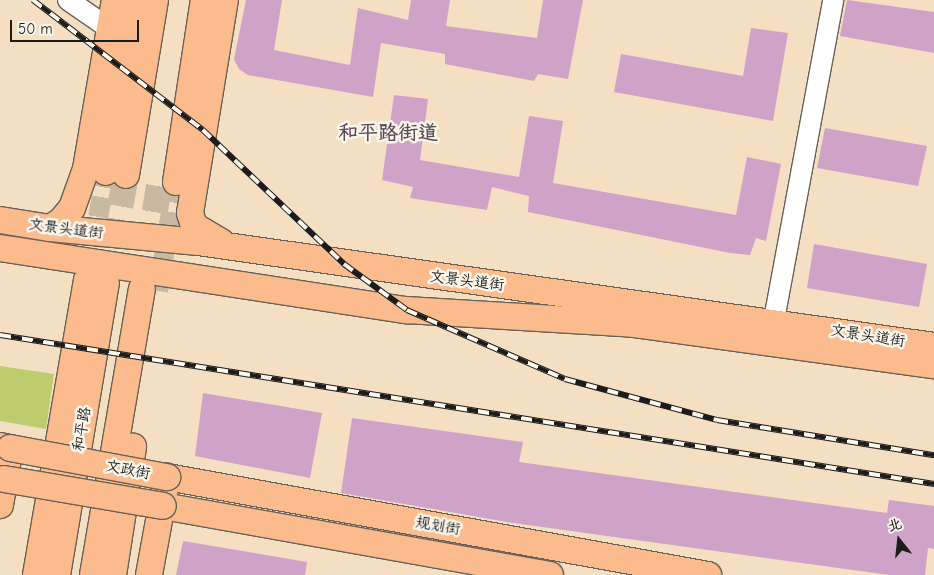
<!DOCTYPE html>
<html>
<head>
<meta charset="utf-8">
<style>
  body { margin:0 }
  #map { position:relative; width:934px; height:575px; overflow:hidden; background:#f4dfc3; font-family:"Comic Neue","LXGW WenKai TC",sans-serif }
  div>[style] { position:absolute }
  .green>* { inset:0; background:#bfcc6e }
  .building>* { inset:0; background:#cfa3c7 }
  .minor-tunnel>* { height:20px; margin-top:-10px; transform-origin:0; background:repeating-linear-gradient(90deg,#c9b8a2 0 20px,transparent 0 30px) }
  .major-tunnel>* { height:26px; margin-top:-13px; transform-origin:0; background:repeating-linear-gradient(90deg,#c9b8a2 0 26px,transparent 0 39px) }
  .roads { filter:drop-shadow(1px 0 #686056) drop-shadow(-1px 0 #686056) drop-shadow(0 1px #686056) drop-shadow(0 -1px #686056) }
  .minor>* { height:20px; margin:-10px; padding:0 10px; transform-origin:10px; border-radius:10px; background:#fff }
  .major>* { height:26px; margin:-13px; padding:0 13px; transform-origin:13px; border-radius:13px; background:#fbbb8c }
  .rail>* { height:5.5px; margin-top:-2.75px; transform-origin:0; background:repeating-linear-gradient(90deg,#fbf7ec 0 11px,#1c1c1c 0 22px); box-sizing:border-box; border-block:1px solid #1c1c1c }
  .bridges { filter:drop-shadow(1px 0 #686056) drop-shadow(-1px 0 #686056) drop-shadow(0 1px #686056) drop-shadow(0 -1px #686056) }
  .major-bridge>* { height:26px; margin:-13px; padding:0 13px; transform-origin:13px; border-radius:13px; background:#fbbb8c }
  span { translate:-50% -50%; white-space:nowrap; text-align:center; line-height:1.15; -webkit-text-stroke:5px #fbf7ec; paint-order:stroke }
  .street-label { font-size:15px; color:#1c1c1c }
  .district-label { font-size:20px; color:#5b4b58; font-weight:700 }
  .north { position:absolute; left:874px; top:515px; width:50px; height:50px; -webkit-text-stroke:4px #fbf7ec; paint-order:stroke; rotate:344deg; font-size:14px; font-weight:700; line-height:20px; text-align:center; color:#1c1c1c }
  .north::after { content:''; display:block; margin:auto; width:18px; height:22px; background:#1c1c1c; clip-path:polygon(50% 0,100% 100%,50% 72%,0 100%) }
  .scale { position:absolute; left:10px; top:20px; width:129px; height:22px; box-sizing:border-box; border:2px solid #1c1c1c; border-top:0; padding-left:6px; font-size:15px; line-height:18px; white-space:nowrap; color:#1c1c1c; -webkit-text-stroke:4px #fbf7ec; paint-order:stroke }
</style>
</head>
<body>
<div id="map">
  <div class="green">
    <i style="clip-path:polygon(0 366px,54px 374px,46px 429px,0 421px)"></i>
  </div>
  <div class="building">
    <i style="clip-path:polygon(246px 0,282px 0,274px 50px,350px 65px,358px 8px,408px 20px,411px 0,450px 0,446px 26px,537px 38px,543px 0,583px 0,568px 79px,538px 74px,534px 81px,445px 64px,445px 54px,381px 43px,373px 97px,248px 75px,239px 69px,234px 59px)"></i>
    <i style="clip-path:polygon(847px 0,934px 12px,934px 53px,840px 36px)"></i>
    <i style="clip-path:polygon(751px 28px,788px 33px,773px 121px,614px 92px,621px 54px,743px 76px)"></i>
    <i style="clip-path:polygon(394px 95px,428px 99px,420px 160px,519px 177px,529px 116px,563px 121px,553px 183px,736px 215px,747px 157px,781px 164px,766px 241px,756px 238px,750px 255px,730px 253px,528px 212px,529px 196px,492px 187px,487px 210px,410px 198px,413px 187px,382px 180px)"></i>
    <i style="clip-path:polygon(825px 128px,927px 146px,918px 186px,817px 168px)"></i>
    <i style="clip-path:polygon(814px 244px,927px 264px,919px 307px,807px 288px)"></i>
    <i style="clip-path:polygon(203px 393px,322px 413px,310px 478px,195px 456px)"></i>
    <i style="clip-path:polygon(352px 418px,523px 442px,519px 462px,887px 513px,889px 500px,934px 506px,934px 549px,928px 548px,925px 575px,889px 575px,507px 522px,341px 493px)"></i>
    <i style="clip-path:polygon(183px 541px,307px 562px,305px 575px,176px 575px)"></i>
  </div>
  <div class="minor-tunnel">
    <i style="left:88px;top:276px;width:106px;rotate:-80.2deg"></i>
    <i style="left:158px;top:291px;width:110px;rotate:-80.6deg"></i>
  </div>
  <div class="major-tunnel">
    <i style="left:106px;top:283px;width:110px;rotate:-79.5deg"></i>
    <i style="left:142px;top:289px;width:110px;rotate:-80.6deg"></i>
  </div>
  <div class="roads">
    <div class="minor">
      <i style="left:68px;top:0;width:51px;rotate:34.6deg"></i>
      <i style="left:771px;top:336px;width:342px;rotate:-79.5deg"></i>
    </div>
    <div class="major">
      <i style="left:106px;top:172px;width:174px;rotate:-80.4deg"></i>
      <i style="left:126px;top:175px;width:177px;rotate:-80.6deg"></i>
      <i style="left:176px;top:182px;width:184px;rotate:-81.3deg"></i>
      <i style="left:0;top:220px;width:51px;rotate:9.1deg"></i>
      <i style="left:50px;top:228px;width:149px;rotate:5.4deg"></i>
      <i style="left:198px;top:242px;width:743px;rotate:8.04deg"></i>
      <i style="left:50px;top:228px;width:13px;rotate:-32deg"></i>
      <i style="left:61px;top:221px;width:17px;rotate:-50deg"></i>
      <i style="left:72px;top:208px;width:41px;rotate:-70.3deg"></i>
      <i style="left:86px;top:169px;width:171px;rotate:-80.3deg"></i>
      <i style="left:221px;top:242px;width:31px;rotate:-149deg"></i>
      <i style="left:194px;top:226px;width:14px;rotate:-107deg"></i>
      <i style="left:190px;top:213px;width:216px;rotate:-80.7deg"></i>
      <i style="left:0;top:248px;width:412px;rotate:8.7deg"></i>
      <i style="left:407px;top:310px;width:226px;rotate:3.5deg"></i>
      <i style="left:633px;top:324px;width:304px;rotate:7.8deg"></i>
      <i style="left:0;top:446px;width:10px;rotate:11deg"></i>
      <i style="left:10px;top:448px;width:58px;rotate:100deg"></i>
      <i style="left:163px;top:506px;width:393px;rotate:10.1deg"></i>
      <i style="left:36px;top:575px;width:299px;rotate:-80.2deg"></i>
      <i style="left:57px;top:575px;width:296px;rotate:-80.5deg"></i>
      <i style="left:93px;top:575px;width:290px;rotate:-80.3deg"></i>
      <i style="left:113px;top:575px;width:130px;rotate:-81.1deg"></i>
      <i style="left:149px;top:575px;width:100px;rotate:-79.6deg"></i>
      <i style="left:167px;top:477px;width:550px;rotate:10.27deg"></i>
    </div>
  </div>
  <div class="rail">
    <i style="left:33px;top:0;width:214px;rotate:37.4deg"></i>
    <i style="left:203px;top:130px;width:195px;rotate:43.5deg"></i>
    <i style="left:344px;top:264px;width:78px;rotate:36.1deg"></i>
    <i style="left:407px;top:310px;width:172px;rotate:23.6deg"></i>
    <i style="left:565px;top:379px;width:157px;rotate:15.1deg"></i>
    <i style="left:717px;top:420px;width:220px;rotate:9.2deg"></i>
    <i style="left:0;top:335px;width:946px;rotate:9.06deg"></i>
  </div>
  <div class="bridges">
    <div class="major-bridge">
      <i style="left:10px;top:448px;width:160px;rotate:10.5deg"></i>
      <i style="left:4px;top:479px;width:161px;rotate:9.6deg"></i>
    </div>
  </div>
  <div class="street-label">
    <span style="left:66px;top:229px;rotate:7deg">文景头道街</span>
    <span style="left:467px;top:281px;rotate:7deg">文景头道街</span>
    <span style="left:868px;top:336px;rotate:9deg">文景头道街</span>
    <span style="left:82px;top:429px;rotate:-80deg">和平路</span>
    <span style="left:128px;top:470px;rotate:11deg">文政街</span>
    <span style="left:438px;top:526px;rotate:10deg">规划街</span>
  </div>
  <div class="district-label">
    <span style="left:388px;top:132px">和平路街道</span>
  </div>
  <div class="north">北</div>
  <div class="scale">50 m</div>
</div>
</body>
</html>
